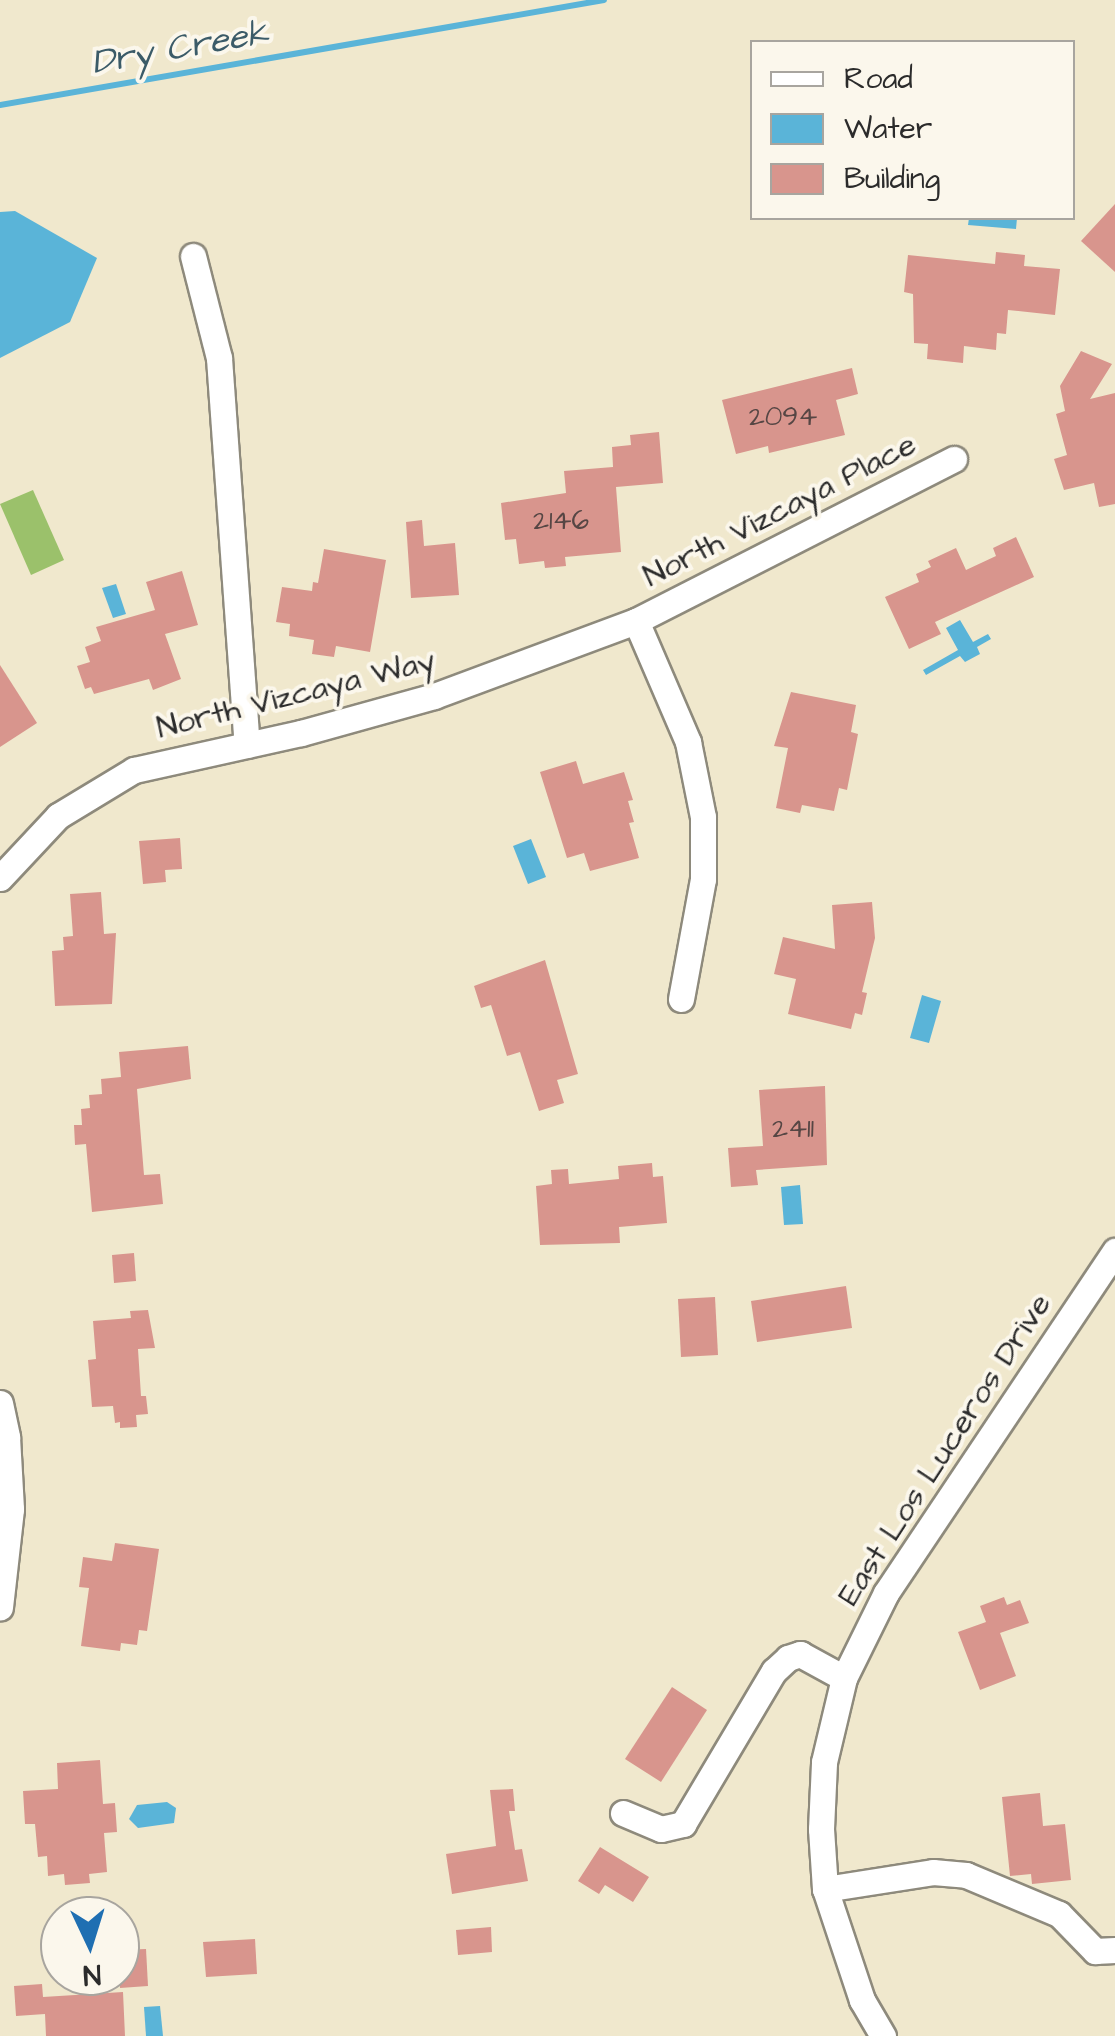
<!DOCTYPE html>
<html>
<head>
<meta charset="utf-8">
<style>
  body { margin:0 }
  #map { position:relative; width:1115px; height:2036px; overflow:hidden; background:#f0e8cd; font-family:"Architects Daughter",sans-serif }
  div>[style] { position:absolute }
  .green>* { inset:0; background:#9bc16b }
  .water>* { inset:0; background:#5ab4d8 }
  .stream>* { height:6px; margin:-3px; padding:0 3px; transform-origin:3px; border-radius:3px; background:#5ab4d8 }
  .building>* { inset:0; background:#d8958d }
  .roads { filter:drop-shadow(2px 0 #8e8a7c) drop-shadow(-2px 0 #8e8a7c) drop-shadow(0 2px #8e8a7c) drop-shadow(0 -2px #8e8a7c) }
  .minor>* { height:25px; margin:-12.5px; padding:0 12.5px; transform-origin:12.5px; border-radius:12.5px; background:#fff }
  span { translate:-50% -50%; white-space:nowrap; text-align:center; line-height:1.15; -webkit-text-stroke:8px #fbf7ec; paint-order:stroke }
  .number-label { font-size:28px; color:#564644 }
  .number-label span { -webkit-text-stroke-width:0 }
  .street-label { font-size:32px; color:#2b2b2b }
  .water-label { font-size:35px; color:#3b5b68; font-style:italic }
  .legend { position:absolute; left:750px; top:40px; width:325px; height:180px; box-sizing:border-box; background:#fbf7ec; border:2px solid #a8a59f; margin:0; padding:12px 18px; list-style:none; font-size:30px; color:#2b2b2b }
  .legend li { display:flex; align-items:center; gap:20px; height:50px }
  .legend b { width:50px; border:2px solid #a8a59f }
  .north { position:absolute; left:40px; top:1896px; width:100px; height:100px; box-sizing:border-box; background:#fbf7ec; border:2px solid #a8a59f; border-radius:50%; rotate:176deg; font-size:28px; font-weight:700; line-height:40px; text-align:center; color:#2b2b2b }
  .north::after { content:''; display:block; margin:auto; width:35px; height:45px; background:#1f6fb2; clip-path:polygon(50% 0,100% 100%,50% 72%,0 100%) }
</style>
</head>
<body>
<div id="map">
  <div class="green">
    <i style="clip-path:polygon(33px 490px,64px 560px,31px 575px,0 504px)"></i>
  </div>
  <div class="water">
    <i style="clip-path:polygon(15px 211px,97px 258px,70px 322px,0 358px,0 212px)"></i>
    <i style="clip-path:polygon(969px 218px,1017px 218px,1016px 229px,968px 225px)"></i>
    <i style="clip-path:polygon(116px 584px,126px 614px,113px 618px,102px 588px)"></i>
    <i style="clip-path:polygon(960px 620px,973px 642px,988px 634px,991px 639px,977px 647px,980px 654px,965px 662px,960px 656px,926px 675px,923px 670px,958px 650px,946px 628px)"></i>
    <i style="clip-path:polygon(531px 839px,546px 877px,528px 884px,513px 846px)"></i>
    <i style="clip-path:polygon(922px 995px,941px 1001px,929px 1043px,910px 1038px)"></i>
    <i style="clip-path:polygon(800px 1185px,803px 1224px,784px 1225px,781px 1187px)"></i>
    <i style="clip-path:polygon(167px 1802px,176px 1808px,174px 1823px,138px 1828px,129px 1819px,137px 1805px)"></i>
    <i style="clip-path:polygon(160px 2006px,163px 2036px,146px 2036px,144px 2007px)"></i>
  </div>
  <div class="stream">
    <i style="left:0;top:105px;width:613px;rotate:-9.86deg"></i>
  </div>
  <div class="building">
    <i style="clip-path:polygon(1115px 204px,1115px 272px,1081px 241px)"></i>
    <i style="clip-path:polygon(996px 252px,1025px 255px,1024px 266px,1060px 269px,1055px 315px,1008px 310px,1006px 334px,997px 333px,996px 350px,964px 346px,963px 363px,927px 359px,928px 344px,914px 343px,913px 294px,904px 292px,908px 255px,995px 264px)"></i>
    <i style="clip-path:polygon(1081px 351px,1112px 364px,1090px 399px,1115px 393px,1115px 504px,1099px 507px,1094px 483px,1064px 490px,1054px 459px,1067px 455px,1056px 414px,1065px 411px,1060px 386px)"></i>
    <i style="clip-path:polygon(852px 368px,858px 394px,836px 400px,845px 435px,769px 453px,768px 446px,736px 454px,722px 400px)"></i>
    <i style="clip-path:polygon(659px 432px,663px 483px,616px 487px,621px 552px,565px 557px,566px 566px,545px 568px,544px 561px,519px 564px,516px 539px,505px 540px,501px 503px,566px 493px,564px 471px,613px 467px,612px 447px,631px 445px,630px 435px)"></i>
    <i style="clip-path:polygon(422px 520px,424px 546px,455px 543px,459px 595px,411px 598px,406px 522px)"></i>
    <i style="clip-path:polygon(1016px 537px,1034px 577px,935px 622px,941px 634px,909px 649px,885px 597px,919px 582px,916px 574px,931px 567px,928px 561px,956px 548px,966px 570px,996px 556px,993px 548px)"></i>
    <i style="clip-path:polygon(324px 549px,386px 560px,370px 652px,336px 646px,334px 657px,312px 654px,314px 640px,289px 636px,290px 624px,276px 622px,282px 587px,312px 591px,313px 582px,318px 583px)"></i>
    <i style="clip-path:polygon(182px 571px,198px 625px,165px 634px,181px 679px,153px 690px,149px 679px,94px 694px,91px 687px,85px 689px,77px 666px,90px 662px,85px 647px,101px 641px,96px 627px,155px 610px,146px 582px)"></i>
    <i style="clip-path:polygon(0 665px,37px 723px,0 747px)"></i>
    <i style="clip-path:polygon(791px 692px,856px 705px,851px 732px,858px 734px,847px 790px,839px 788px,834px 811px,802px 805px,800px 813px,776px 808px,788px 748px,774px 746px)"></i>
    <i style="clip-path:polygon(576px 761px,583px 784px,624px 772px,633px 800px,628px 801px,634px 822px,629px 823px,639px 858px,590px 871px,584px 853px,567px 858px,540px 772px)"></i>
    <i style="clip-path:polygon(180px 838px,182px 869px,165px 870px,166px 882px,143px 884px,139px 841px)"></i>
    <i style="clip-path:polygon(101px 892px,104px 934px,116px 933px,112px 1004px,55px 1006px,52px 951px,64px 950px,63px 937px,73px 936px,70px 894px)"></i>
    <i style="clip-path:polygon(872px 902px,875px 938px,862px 992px,867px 993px,862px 1015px,855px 1013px,851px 1029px,788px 1014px,796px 979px,774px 974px,783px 937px,835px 949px,832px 905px)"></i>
    <i style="clip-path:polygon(545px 960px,578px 1074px,557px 1080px,564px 1103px,539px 1111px,520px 1052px,507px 1056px,491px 1005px,481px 1008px,474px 986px)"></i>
    <i style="clip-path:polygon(188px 1046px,191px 1079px,137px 1089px,144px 1175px,160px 1174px,163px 1204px,92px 1212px,86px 1144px,75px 1145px,74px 1125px,82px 1125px,81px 1109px,90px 1108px,89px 1095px,102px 1094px,101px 1079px,121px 1077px,119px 1052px)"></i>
    <i style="clip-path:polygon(825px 1086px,827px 1165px,756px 1170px,758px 1185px,731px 1187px,728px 1148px,763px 1146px,759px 1090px)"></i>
    <i style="clip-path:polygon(652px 1163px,653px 1177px,663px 1176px,667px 1223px,619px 1227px,620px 1243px,540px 1245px,536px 1186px,552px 1184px,551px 1170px,568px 1169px,569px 1184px,619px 1179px,618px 1166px)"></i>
    <i style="clip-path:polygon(134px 1253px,136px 1281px,114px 1283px,112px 1255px)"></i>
    <i style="clip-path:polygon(846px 1286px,852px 1328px,757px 1342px,751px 1301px)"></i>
    <i style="clip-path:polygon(715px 1297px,718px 1355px,681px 1357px,678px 1299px)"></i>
    <i style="clip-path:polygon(148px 1310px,155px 1348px,138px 1349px,141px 1396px,146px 1396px,148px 1414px,136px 1415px,137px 1427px,120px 1428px,120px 1422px,115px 1423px,113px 1406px,92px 1407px,88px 1360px,96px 1359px,93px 1321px,131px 1318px,130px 1311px)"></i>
    <i style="clip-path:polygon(115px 1543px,159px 1549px,147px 1631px,139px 1630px,137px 1645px,121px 1643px,120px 1651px,81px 1646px,89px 1588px,79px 1587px,83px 1557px,112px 1561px)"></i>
    <i style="clip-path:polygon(1004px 1597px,1007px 1605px,1020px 1600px,1029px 1623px,1000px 1633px,1016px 1676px,980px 1690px,958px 1632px,986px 1622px,980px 1606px)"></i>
    <i style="clip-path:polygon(672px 1687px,707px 1710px,661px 1782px,625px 1759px)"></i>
    <i style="clip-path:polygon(100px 1760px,103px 1804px,115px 1803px,117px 1832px,104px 1833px,107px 1872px,89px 1874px,90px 1883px,65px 1885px,64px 1874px,48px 1876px,47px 1856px,38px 1857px,35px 1824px,25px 1824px,23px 1791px,58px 1789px,57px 1763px)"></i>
    <i style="clip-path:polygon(513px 1789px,515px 1811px,509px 1811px,515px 1850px,522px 1849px,528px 1881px,452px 1894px,446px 1854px,496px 1846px,490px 1790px)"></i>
    <i style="clip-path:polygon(1040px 1793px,1043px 1826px,1065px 1824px,1071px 1880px,1032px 1884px,1031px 1874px,1010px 1876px,1002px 1797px)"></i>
    <i style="clip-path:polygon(600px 1847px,649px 1877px,633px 1902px,605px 1885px,599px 1894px,578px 1881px)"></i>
    <i style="clip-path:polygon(491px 1927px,492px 1952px,458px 1955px,456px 1930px)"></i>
    <i style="clip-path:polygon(255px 1939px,257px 1974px,206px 1977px,203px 1942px)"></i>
    <i style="clip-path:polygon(146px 1949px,148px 1986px,120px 1988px,120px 1950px)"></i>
    <i style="clip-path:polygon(42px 1984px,43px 1997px,123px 1992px,125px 2036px,46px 2036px,45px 2014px,16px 2016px,14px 1986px)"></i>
  </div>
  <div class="roads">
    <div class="minor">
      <i style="left:193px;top:256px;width:105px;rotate:75.7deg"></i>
      <i style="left:219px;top:358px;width:388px;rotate:85.9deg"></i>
      <i style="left:636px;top:621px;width:132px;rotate:66.7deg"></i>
      <i style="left:688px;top:742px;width:76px;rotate:78.7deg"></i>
      <i style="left:703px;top:817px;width:62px;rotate:90deg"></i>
      <i style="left:703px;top:879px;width:122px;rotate:100.4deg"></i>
      <i style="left:0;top:878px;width:85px;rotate:-46.9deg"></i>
      <i style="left:58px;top:816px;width:89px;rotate:-31.2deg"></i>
      <i style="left:134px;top:770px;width:171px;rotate:-12.5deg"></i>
      <i style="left:301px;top:733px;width:138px;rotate:-15.5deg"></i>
      <i style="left:434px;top:696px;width:215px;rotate:-20.4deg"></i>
      <i style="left:636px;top:621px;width:357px;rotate:-27deg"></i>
      <i style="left:0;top:1403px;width:35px;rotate:78deg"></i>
      <i style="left:7px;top:1437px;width:72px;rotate:86.8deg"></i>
      <i style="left:11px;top:1509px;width:99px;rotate:96.4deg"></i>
      <i style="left:623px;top:1813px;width:41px;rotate:22.8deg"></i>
      <i style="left:661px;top:1829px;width:23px;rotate:-13deg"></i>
      <i style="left:683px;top:1824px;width:178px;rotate:-59.3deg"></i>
      <i style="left:774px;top:1671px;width:19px;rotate:-43deg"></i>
      <i style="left:788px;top:1658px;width:13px;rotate:-18deg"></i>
      <i style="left:800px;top:1654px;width:50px;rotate:28.6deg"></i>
      <i style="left:825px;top:1889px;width:109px;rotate:-8.9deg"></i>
      <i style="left:933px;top:1872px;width:33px;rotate:5deg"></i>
      <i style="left:966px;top:1875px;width:101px;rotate:22.8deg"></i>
      <i style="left:1059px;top:1914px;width:52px;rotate:45.8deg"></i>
      <i style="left:1095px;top:1951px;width:20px;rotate:-3deg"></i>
      <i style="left:883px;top:2036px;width:42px;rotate:-120.3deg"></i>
      <i style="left:862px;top:2000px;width:117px;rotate:-108.4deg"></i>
      <i style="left:825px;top:1889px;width:60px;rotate:-93.8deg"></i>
      <i style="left:821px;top:1829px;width:67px;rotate:-87.4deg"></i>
      <i style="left:824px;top:1762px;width:86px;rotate:-76.6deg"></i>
      <i style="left:844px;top:1678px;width:95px;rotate:-63.7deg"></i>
      <i style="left:886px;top:1593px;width:412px;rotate:-56.2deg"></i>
    </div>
  </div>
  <div class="number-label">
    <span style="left:783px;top:417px">2094</span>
    <span style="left:561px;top:521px">2146</span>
    <span style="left:793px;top:1129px">2411</span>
  </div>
  <div class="street-label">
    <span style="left:780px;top:511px;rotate:-27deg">North Vizcaya Place</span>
    <span style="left:296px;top:695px;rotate:-14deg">North Vizcaya Way</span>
    <span style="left:945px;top:1450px;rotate:-57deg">East Los Luceros Drive</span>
  </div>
  <div class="water-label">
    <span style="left:180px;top:48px;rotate:-10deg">Dry Creek</span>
  </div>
  <ul class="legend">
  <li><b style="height:12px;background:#fff"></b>Road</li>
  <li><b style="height:28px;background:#5ab4d8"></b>Water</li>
  <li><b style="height:28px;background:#d8958d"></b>Building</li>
  </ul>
  <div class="north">N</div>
</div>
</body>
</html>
